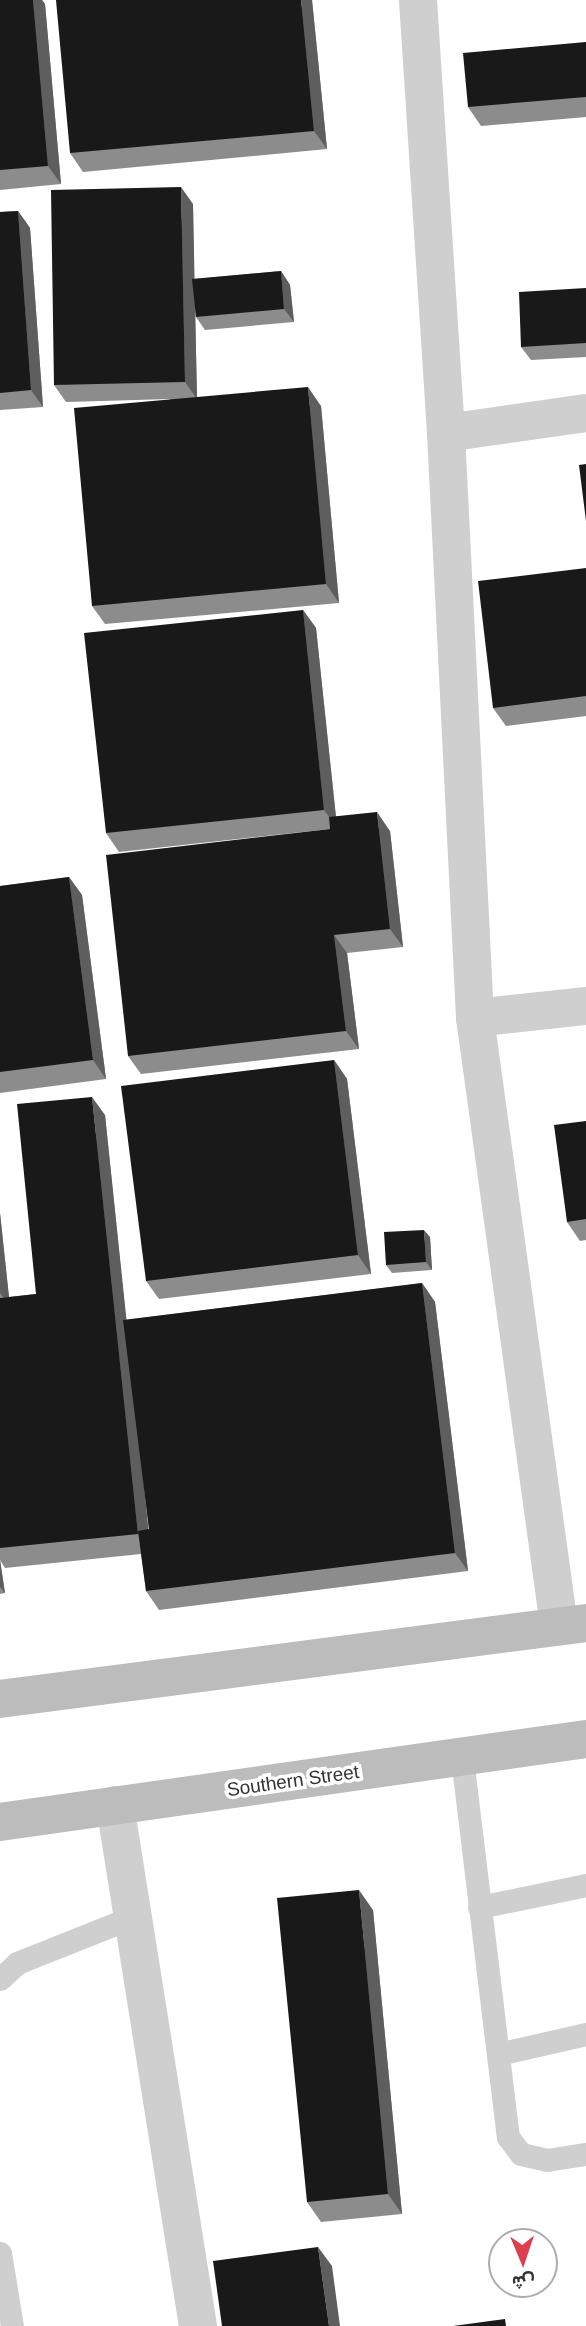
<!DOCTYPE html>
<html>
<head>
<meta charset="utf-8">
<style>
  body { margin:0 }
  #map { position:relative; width:586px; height:2326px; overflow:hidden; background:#fff; font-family:Arial,Vazirmatn,sans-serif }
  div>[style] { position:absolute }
  .lane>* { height:23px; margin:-11.5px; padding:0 11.5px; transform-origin:11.5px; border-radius:11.5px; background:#cfcfcf }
  .street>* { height:38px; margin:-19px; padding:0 19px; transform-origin:19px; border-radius:19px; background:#cfcfcf }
  .secondary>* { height:38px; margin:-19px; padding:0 19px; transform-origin:19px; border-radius:19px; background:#bcbcbc }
  .wall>* { inset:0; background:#8c8c8c }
  .shaded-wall>* { inset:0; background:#5e5e5e }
  .building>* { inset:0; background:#191919 }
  span { translate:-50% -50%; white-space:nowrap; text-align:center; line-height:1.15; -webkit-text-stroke:7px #fff; paint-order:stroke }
  .street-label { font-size:19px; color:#323232 }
  .north { position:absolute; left:488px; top:2228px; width:70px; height:70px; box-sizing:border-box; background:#fff; border:2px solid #adadad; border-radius:50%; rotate:178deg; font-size:19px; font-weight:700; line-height:28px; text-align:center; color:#323232 }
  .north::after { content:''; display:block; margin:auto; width:24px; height:32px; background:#de3f4f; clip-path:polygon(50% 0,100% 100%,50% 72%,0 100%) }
</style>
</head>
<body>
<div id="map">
  <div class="lane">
    <i style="left:462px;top:1758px;width:382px;rotate:83.1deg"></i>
    <i style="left:508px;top:2137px;width:21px;rotate:53deg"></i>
    <i style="left:521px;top:2154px;width:27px;rotate:13deg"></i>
    <i style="left:547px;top:2160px;width:39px;rotate:-9deg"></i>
    <i style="left:479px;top:1907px;width:109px;rotate:-11.6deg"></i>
    <i style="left:0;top:1979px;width:23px;rotate:-43deg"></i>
    <i style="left:17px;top:1963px;width:127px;rotate:-21.7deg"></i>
    <i style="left:498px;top:2054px;width:90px;rotate:-12.8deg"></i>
    <i style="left:0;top:2253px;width:74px;rotate:80.7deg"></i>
  </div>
  <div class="street">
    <i style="left:418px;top:0;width:434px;rotate:86.3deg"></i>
    <i style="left:446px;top:433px;width:586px;rotate:87.16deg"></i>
    <i style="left:475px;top:1018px;width:614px;rotate:82.13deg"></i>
    <i style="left:446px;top:433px;width:141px;rotate:-8.1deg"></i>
    <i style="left:475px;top:1018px;width:112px;rotate:-6.2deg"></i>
    <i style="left:115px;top:1805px;width:528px;rotate:80.95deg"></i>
  </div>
  <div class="secondary">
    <i style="left:0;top:1699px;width:591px;rotate:-7.39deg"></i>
    <i style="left:0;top:1822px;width:592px;rotate:-8.06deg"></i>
  </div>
  <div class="wall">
    <i style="clip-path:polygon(0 0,42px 0,45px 4px,61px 184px,0 190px)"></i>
    <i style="clip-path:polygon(312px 0,327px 149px,83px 172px,70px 153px)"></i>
    <i style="clip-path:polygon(586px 42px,586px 117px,481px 126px,468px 107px)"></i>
    <i style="clip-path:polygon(193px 204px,194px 279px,281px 271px,290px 285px,294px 322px,205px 330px,196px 317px,195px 310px,197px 397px,321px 406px,339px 603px,105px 624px,92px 606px,170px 399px,66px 402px,54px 385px)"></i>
    <i style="clip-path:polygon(18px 211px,30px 228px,43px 407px,0 410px,0 212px)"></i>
    <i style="clip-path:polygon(586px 288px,586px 357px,531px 360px,521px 347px)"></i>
    <i style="clip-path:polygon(586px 568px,586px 716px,506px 726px,493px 708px)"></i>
    <i style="clip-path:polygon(303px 610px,316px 628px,336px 816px,390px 831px,403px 947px,347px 953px,359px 1049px,141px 1074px,128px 1056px,330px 829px,119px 852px,106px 833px)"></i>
    <i style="clip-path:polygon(69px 877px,82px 895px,106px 1079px,0 1093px,0 886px)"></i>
    <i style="clip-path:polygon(334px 1060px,347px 1079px,371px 1274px,159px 1299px,146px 1281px)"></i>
    <i style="clip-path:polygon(evenodd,105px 1115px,126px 1320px,422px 1283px,435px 1302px,468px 1571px,159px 1610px,146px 1591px,141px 1554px,5px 1568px,0 1560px,5px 1593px,0 1594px,0 1213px,9px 1297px,36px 1294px,105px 1115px,142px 1467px,149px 1529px,148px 1530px,142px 1467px)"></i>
    <i style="clip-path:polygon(586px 1121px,586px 1240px,580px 1241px,567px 1222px)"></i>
    <i style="clip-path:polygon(430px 1237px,432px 1270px,392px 1273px,386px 1265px)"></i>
    <i style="clip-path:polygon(373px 1910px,402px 2214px,321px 2222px,307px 2202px)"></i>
  </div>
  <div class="shaded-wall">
    <i style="clip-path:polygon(33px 0,42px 0,45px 4px,61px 184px,48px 166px)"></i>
    <i style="clip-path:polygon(301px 0,312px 0,327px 149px,314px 131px)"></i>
    <i style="clip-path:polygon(181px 187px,193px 204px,197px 399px,185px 382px)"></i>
    <i style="clip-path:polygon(18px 211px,30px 228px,43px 407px,31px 390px)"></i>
    <i style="clip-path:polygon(281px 271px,290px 285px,294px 322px,284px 309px)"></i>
    <i style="clip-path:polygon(308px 387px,321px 406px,339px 603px,326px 584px)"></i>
    <i style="clip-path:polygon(303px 610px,316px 628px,337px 828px,324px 810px)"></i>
    <i style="clip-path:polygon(377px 812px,390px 831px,403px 947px,390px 929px)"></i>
    <i style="clip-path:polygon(69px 877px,82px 895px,106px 1079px,93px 1060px)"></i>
    <i style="clip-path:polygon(334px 935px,347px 953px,359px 1049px,346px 1031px)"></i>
    <i style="clip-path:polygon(334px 1060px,347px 1079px,371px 1274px,358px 1255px)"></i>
    <i style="clip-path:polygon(92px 1097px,105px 1115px,151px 1553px,138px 1534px)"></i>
    <i style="clip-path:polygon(0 1213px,10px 1307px,0 1293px)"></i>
    <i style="clip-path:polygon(424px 1230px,430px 1237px,432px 1270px,426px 1262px)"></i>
    <i style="clip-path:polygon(422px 1283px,435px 1302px,468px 1571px,455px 1553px)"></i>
    <i style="clip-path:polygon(0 1560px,5px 1593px,0 1587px)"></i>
    <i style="clip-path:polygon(359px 1890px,373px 1910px,402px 2214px,388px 2194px)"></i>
    <i style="clip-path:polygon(318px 2247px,332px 2266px,340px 2326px,329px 2326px)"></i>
  </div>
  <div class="building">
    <i style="clip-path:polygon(0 0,33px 0,48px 166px,0 170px)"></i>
    <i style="clip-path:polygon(56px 0,301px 0,314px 131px,70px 153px)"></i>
    <i style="clip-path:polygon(586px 42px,586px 97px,468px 107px,463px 53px)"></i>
    <i style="clip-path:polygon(181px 187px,185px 382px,54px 385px,51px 190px)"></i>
    <i style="clip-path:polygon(18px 211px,31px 390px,0 393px,0 212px)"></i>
    <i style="clip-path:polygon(281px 271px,284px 309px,196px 317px,192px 279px)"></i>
    <i style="clip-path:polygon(586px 288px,586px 343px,521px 347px,519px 292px)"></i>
    <i style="clip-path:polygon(308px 387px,326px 584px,92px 606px,74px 408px)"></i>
    <i style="clip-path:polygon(586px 464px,586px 521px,579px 465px)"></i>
    <i style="clip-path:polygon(586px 568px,586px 696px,493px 708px,478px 581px)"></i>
    <i style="clip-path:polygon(303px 610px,324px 810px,106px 833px,84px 633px)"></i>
    <i style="clip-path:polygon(377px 812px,390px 929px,334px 935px,346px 1031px,128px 1056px,106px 855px,330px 829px,329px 817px)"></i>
    <i style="clip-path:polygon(69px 877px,93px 1060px,0 1072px,0 886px)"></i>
    <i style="clip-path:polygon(334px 1060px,358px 1255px,146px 1281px,121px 1086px)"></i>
    <i style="clip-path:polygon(92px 1097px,138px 1534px,0 1548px,0 1298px,36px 1294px,17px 1104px)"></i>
    <i style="clip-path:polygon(586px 1121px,586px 1219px,567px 1222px,554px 1125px)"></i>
    <i style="clip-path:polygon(424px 1230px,426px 1262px,386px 1265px,384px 1232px)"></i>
    <i style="clip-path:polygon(422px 1283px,455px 1553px,146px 1591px,138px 1531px,149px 1529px,123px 1320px)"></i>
    <i style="clip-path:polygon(359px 1890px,388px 2194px,307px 2202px,277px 1898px)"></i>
    <i style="clip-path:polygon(318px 2247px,329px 2326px,222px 2326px,213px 2261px)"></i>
    <i style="clip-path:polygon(505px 2319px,506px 2326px,453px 2326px)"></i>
  </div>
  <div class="street-label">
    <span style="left:293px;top:1781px;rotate:-8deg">Southern Street</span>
  </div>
  <div class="north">ش</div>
</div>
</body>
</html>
